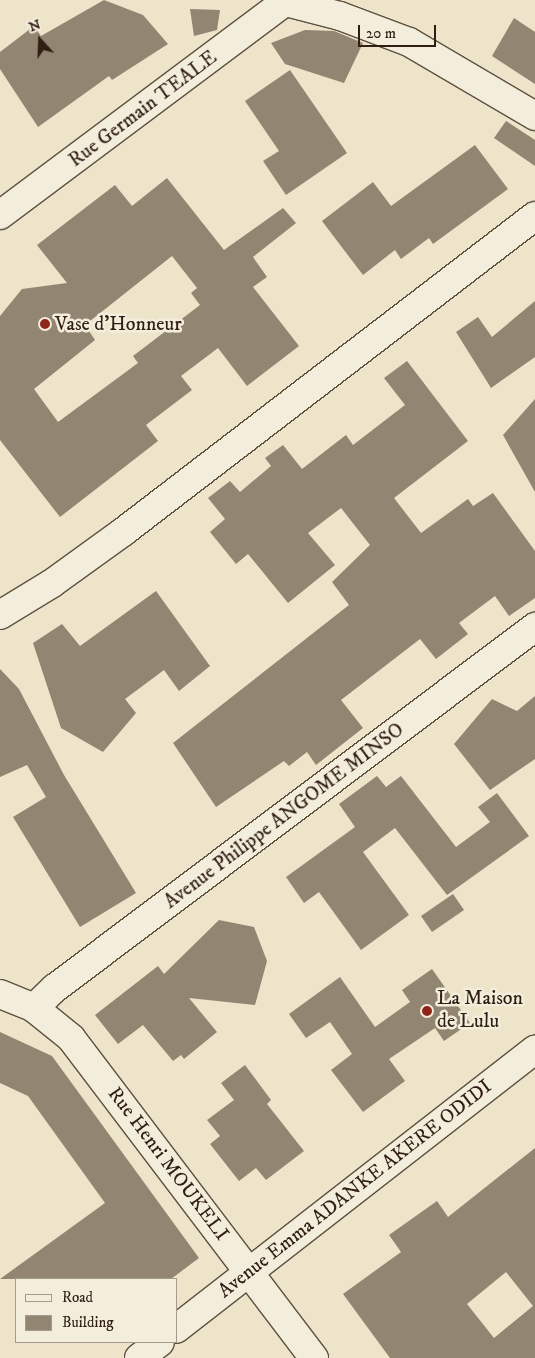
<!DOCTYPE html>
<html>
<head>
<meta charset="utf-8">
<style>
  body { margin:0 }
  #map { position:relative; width:535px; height:1358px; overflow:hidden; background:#ede4c9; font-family:"IM FELL DW Pica",serif }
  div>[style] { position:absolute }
  .building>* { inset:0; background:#928572 }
  .roads { filter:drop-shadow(1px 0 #5f5040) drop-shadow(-1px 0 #5f5040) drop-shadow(0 1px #5f5040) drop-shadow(0 -1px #5f5040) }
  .minor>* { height:28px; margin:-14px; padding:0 14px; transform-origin:14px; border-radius:14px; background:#f3eddc }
  .dots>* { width:14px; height:14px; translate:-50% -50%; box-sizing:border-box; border:2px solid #f3eddc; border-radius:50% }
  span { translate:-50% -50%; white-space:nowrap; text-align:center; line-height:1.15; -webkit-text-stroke:5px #f3eddc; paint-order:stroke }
  .street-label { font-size:20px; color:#301e13 }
  .poi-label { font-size:20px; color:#301e13 }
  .left { translate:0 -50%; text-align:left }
  .legend { position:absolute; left:15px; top:1278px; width:162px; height:65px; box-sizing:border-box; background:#f3eddc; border:1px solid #a59a8c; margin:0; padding:6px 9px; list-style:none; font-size:15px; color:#301e13 }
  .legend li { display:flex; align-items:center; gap:10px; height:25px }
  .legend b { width:25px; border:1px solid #a59a8c }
  .north { position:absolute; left:15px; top:15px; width:50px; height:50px; -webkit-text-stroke:4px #f3eddc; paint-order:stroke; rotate:340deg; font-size:14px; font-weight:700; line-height:20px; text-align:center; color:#301e13 }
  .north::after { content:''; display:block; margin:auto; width:18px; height:22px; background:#301e13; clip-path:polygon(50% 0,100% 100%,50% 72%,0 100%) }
  .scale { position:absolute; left:358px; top:25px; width:78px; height:22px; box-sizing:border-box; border:2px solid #301e13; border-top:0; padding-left:6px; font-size:15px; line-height:18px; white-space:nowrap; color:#301e13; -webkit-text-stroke:4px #f3eddc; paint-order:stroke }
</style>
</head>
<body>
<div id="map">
  <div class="building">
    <i style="clip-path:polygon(104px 0,143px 15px,168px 44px,112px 80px,109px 76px,38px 127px,0 69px,0 52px,34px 26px,41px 36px)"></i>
    <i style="clip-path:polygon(190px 9px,220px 10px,217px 30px,194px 36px)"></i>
    <i style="clip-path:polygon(514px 18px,535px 32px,535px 84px,492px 56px)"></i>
    <i style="clip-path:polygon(305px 30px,334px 31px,363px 43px,344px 83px,285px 64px,271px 43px)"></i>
    <i style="clip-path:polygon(290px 70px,347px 153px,286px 195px,263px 161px,279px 151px,245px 101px)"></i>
    <i style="clip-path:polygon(506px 121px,535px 140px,535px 166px,494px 138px)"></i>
    <i style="clip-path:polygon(475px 145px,508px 189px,433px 244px,429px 238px,401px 259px,395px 250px,363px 275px,322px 221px,373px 182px,391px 206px)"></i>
    <i style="clip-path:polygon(evenodd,167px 178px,224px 250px,283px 208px,296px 223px,253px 257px,267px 277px,253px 287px,299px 346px,247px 386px,218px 348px,181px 376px,192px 390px,146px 425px,158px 441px,60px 517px,0 440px,0 316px,22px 289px,67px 283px,37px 245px,115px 185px,132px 206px,167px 178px,172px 256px,197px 288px,191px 293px,200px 305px,133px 356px,138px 363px,58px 422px,34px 389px,95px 340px,85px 325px,172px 256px)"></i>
    <i style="clip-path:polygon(535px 301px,535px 357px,491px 388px,456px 332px,478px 317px,492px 337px)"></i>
    <i style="clip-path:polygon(407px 361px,468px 441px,394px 498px,421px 533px,468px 499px,473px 506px,493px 493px,535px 551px,535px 598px,509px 616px,495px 596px,459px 623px,468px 634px,436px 659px,420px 639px,341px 700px,363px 728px,316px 765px,307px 752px,289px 766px,284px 761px,216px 807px,173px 743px,349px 605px,332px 582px,370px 545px,341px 508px,308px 533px,335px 565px,288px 603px,248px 554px,236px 564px,210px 532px,225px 519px,208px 498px,230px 481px,240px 492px,271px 466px,265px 458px,283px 445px,302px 469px,346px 435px,353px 445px,405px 405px,384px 378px)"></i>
    <i style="clip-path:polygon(535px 399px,535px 492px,503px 435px)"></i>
    <i style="clip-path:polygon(156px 591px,210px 666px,179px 691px,164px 670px,125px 699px,136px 713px,103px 752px,61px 728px,33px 643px,62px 624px,80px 646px)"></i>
    <i style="clip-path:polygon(0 669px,19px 689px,64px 775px,136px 893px,80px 927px,13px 817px,46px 797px,27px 765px,0 777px)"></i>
    <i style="clip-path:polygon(535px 696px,535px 759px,490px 790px,454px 744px,492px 699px,517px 711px)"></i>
    <i style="clip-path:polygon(377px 776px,386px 787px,401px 776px,456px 847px,490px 822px,478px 807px,497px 793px,529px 836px,447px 895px,395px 828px,363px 852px,409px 915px,361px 950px,319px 892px,304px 903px,286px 877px,355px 827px,339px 804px)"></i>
    <i style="clip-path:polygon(453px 894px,464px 910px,432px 932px,421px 916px)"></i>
    <i style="clip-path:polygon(219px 920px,254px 927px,267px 961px,255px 1005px,189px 998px,217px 1032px,184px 1059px,181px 1055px,173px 1061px,143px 1025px,118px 1044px,95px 1015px,158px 966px,164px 974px)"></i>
    <i style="clip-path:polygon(432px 969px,470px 1023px,444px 1041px,435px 1028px,389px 1059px,405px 1081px,363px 1112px,331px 1070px,352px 1054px,330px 1022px,306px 1038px,289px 1014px,340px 977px,375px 1027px,410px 1002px,402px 990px)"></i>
    <i style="clip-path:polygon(0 1032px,52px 1056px,199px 1258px,171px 1279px,0 1279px,105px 1203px,28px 1096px,0 1083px)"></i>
    <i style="clip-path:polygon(245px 1065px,271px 1100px,267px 1104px,304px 1151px,266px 1180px,256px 1168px,239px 1181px,210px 1144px,220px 1136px,207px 1120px,234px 1100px,221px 1083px)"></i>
    <i style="clip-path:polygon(evenodd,535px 1148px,535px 1358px,390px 1358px,343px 1294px,401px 1252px,389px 1235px,437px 1201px,448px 1217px,535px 1148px,506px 1272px,533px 1306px,494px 1338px,467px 1304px,506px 1272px)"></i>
  </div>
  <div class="roads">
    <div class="minor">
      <i style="left:278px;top:0;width:64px;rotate:14.5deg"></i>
      <i style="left:340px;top:16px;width:74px;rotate:20.6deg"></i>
      <i style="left:409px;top:42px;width:146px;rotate:30.4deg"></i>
      <i style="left:0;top:215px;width:356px;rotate:-36.8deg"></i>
      <i style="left:0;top:615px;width:60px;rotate:-31.3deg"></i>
      <i style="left:51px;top:584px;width:89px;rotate:-35.8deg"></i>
      <i style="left:123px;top:532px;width:519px;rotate:-37.49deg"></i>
      <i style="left:0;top:994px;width:37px;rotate:22deg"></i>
      <i style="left:34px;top:1008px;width:48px;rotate:39deg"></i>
      <i style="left:71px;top:1038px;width:402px;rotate:52.8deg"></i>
      <i style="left:34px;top:1008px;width:29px;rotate:-44deg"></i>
      <i style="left:55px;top:988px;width:601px;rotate:-36.95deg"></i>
      <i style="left:176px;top:1329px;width:455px;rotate:-37.9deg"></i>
      <i style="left:139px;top:1358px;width:26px;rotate:-37deg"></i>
    </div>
  </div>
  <div class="dots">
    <i style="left:45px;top:324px;background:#8f2418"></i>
    <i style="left:427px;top:1011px;background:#8f2418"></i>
  </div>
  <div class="street-label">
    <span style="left:143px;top:109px;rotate:-37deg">Rue Germain TEALE</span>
    <span style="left:284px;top:816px;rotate:-37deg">Avenue Philippe ANGOME MINSO</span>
    <span style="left:168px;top:1164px;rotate:53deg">Rue Henri MOUKELI</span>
    <span style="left:355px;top:1189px;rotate:-38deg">Avenue Emma ADANKE AKERE ODIDI</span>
  </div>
  <div class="poi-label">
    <span class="left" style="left:55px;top:324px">Vase d'Honneur</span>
    <span class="left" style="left:437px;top:1010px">La Maison<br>de Lulu</span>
  </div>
  <ul class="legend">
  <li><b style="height:6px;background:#f3eddc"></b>Road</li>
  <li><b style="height:14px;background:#928572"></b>Building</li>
  </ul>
  <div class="north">N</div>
  <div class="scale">20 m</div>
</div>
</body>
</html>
